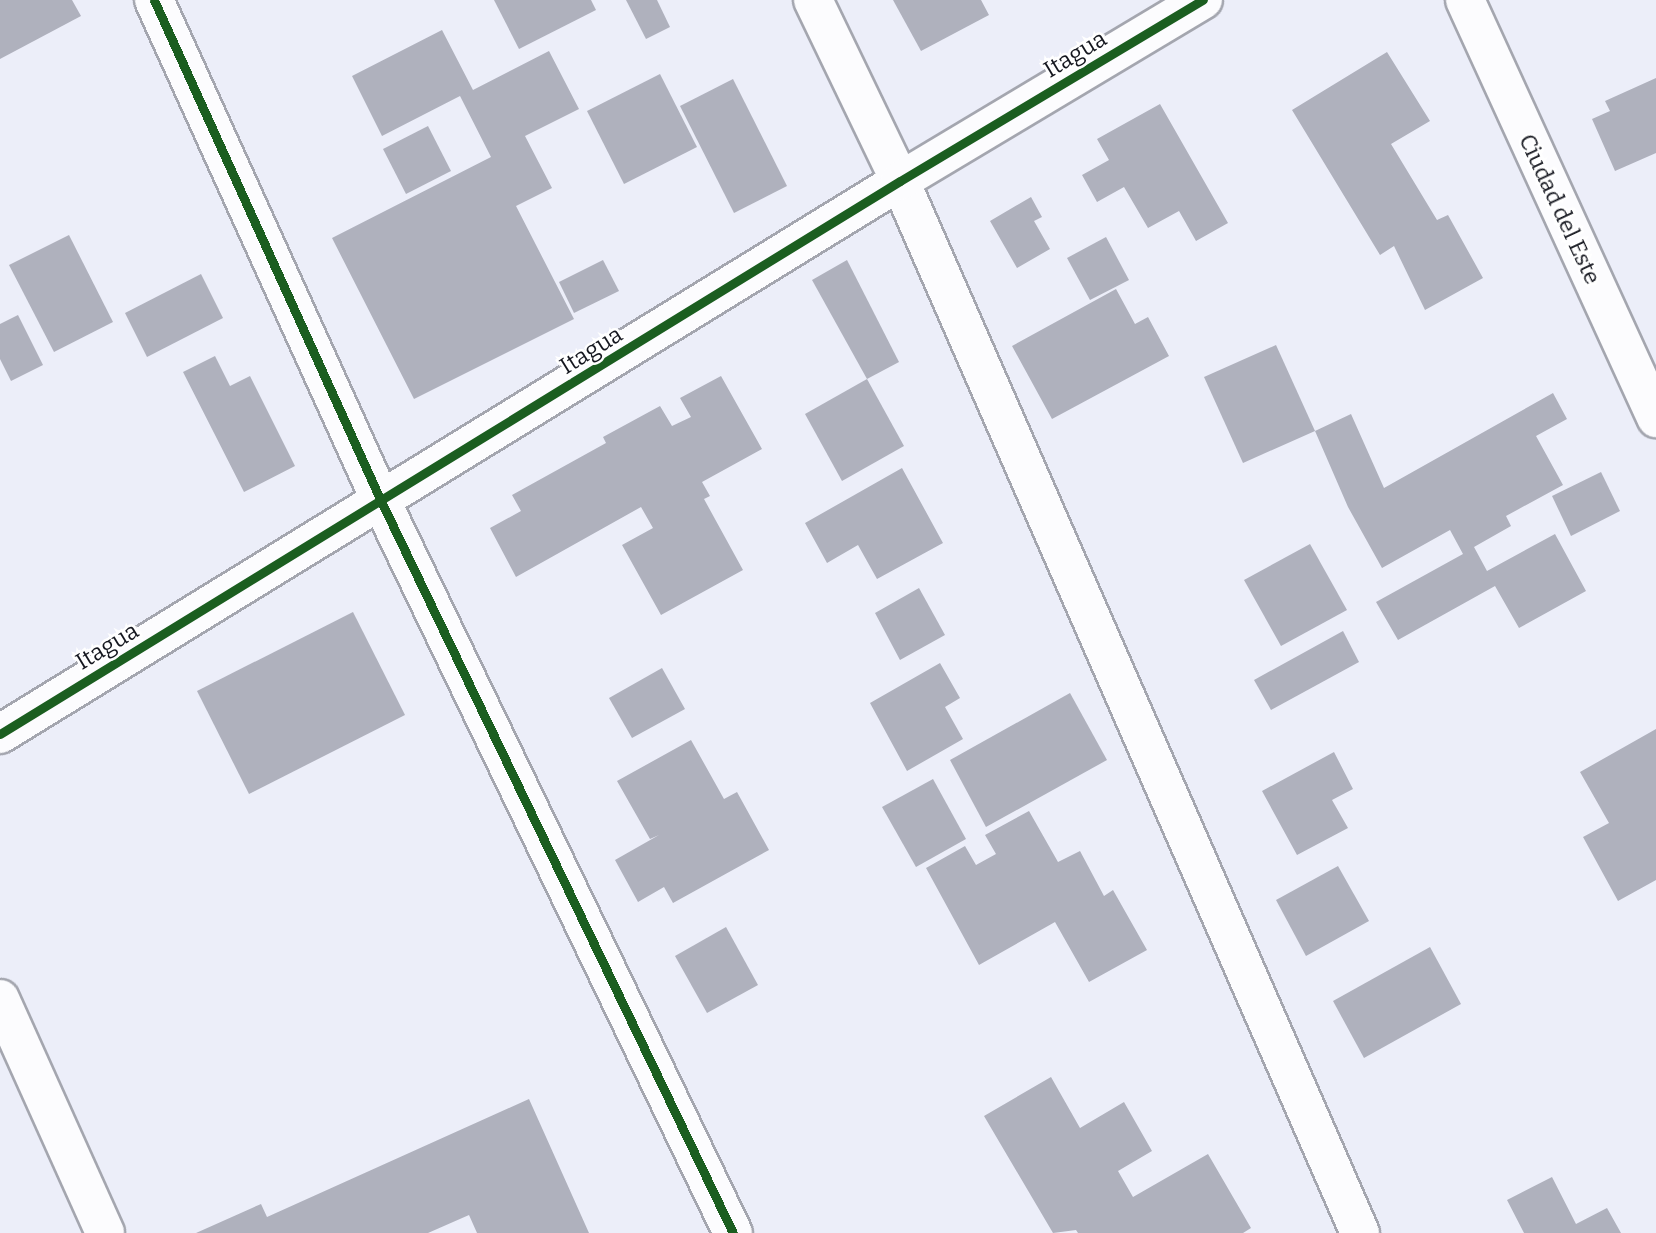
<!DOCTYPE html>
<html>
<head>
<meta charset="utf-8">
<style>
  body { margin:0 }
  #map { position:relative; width:1656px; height:1233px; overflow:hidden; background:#eceef9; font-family:Bitter,serif }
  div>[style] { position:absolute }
  .building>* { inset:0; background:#afb1bd }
  .roads { filter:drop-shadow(2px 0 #a4a6af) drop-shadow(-2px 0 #a4a6af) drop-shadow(0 2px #a4a6af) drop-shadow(0 -2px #a4a6af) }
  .minor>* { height:38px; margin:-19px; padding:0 19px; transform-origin:19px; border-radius:19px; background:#fcfcfe }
  .cycleway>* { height:9px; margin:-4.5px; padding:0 4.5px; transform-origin:4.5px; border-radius:4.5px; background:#1b5e20 }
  span { translate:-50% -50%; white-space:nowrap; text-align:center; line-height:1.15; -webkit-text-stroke:5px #fff; paint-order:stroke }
  .street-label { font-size:23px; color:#14161e }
</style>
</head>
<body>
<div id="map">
  <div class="building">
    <i style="clip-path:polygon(0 0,72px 0,81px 16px,0 59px)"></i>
    <i style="clip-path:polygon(494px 0,591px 0,596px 10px,519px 49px)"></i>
    <i style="clip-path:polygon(626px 0,657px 0,670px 27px,646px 39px)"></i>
    <i style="clip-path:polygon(893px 0,981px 0,989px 15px,921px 51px)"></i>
    <i style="clip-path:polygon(442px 30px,473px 90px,549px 51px,579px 109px,525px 136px,552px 188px,516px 206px,574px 319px,414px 399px,332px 238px,491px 157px,460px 96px,382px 136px,352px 76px)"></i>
    <i style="clip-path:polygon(1387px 52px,1430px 121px,1391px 144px,1437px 220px,1448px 215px,1483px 278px,1425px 310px,1394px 246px,1380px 255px,1292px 110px)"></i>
    <i style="clip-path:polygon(660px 74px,697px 147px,624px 184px,587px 111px)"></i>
    <i style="clip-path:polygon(1656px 78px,1656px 153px,1615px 171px,1592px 119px,1610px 111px,1605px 101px)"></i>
    <i style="clip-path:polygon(733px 79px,787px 186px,734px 213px,680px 106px)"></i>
    <i style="clip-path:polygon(1160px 104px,1228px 223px,1196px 241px,1179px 211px,1148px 228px,1124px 187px,1097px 202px,1082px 175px,1109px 160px,1097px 139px)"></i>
    <i style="clip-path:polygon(428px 126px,451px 171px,406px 194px,383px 149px)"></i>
    <i style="clip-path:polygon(1031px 197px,1042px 217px,1034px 221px,1050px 249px,1017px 268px,990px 221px)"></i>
    <i style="clip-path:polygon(69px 235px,113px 322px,54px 352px,9px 265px)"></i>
    <i style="clip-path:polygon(1106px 237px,1129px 280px,1090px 300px,1067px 258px)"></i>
    <i style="clip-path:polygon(603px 260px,619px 291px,574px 313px,559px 282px)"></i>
    <i style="clip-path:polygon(847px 260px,899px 362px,867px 379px,812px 280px)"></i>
    <i style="clip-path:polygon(201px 274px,223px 318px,147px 357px,125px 313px)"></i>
    <i style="clip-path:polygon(1116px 289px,1135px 324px,1148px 317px,1169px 356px,1052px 419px,1012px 346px)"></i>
    <i style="clip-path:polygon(18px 315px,43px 365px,11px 381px,0 359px,0 324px)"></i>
    <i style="clip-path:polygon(1276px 345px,1315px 431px,1243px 463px,1204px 377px)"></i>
    <i style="clip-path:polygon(215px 356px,230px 386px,250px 376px,295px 466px,244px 492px,183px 372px)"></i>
    <i style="clip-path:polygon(721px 376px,762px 449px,702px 482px,710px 496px,704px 499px,743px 570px,661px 615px,622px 545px,653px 528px,641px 507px,516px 577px,490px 528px,521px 511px,512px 495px,606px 443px,603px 437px,660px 406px,672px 426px,691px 417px,680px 398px)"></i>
    <i style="clip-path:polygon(867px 379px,904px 446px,842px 481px,805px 414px)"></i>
    <i style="clip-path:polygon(1553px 393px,1567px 419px,1536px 436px,1563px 485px,1506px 516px,1511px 526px,1474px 547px,1487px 571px,1555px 534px,1586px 591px,1519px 628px,1495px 586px,1398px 640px,1376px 602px,1463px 554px,1450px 530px,1382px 568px,1348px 507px,1315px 431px,1351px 414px,1384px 488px)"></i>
    <i style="clip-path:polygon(902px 468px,943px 543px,877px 579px,858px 545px,827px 563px,805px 523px)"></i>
    <i style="clip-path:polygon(1601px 472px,1620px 511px,1571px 536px,1552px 496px)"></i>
    <i style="clip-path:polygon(1310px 544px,1347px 610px,1281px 646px,1244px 580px)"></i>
    <i style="clip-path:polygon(919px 588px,945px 635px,900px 660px,875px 613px)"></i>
    <i style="clip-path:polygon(353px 612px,405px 715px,249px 794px,197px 691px)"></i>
    <i style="clip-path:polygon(1343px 631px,1359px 662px,1271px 710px,1254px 680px)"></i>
    <i style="clip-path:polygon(940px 663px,960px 698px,945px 707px,963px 739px,907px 771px,870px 703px)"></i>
    <i style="clip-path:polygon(662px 668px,685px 709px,632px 738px,609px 698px)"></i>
    <i style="clip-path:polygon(1070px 693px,1107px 760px,986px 827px,950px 760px)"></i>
    <i style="clip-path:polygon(1656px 729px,1656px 880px,1618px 901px,1583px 837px,1609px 823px,1580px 772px)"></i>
    <i style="clip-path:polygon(691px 740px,724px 799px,737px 792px,769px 850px,673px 903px,664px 887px,638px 902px,615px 860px,659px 835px,650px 839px,617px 781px)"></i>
    <i style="clip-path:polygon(1334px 752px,1353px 789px,1332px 800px,1348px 828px,1297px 855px,1262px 791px)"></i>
    <i style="clip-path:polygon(933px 779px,966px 839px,916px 867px,882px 807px)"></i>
    <i style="clip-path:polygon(1029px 811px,1058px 862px,1080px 851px,1104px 896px,1113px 890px,1147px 950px,1089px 982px,1055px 922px,979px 965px,926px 868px,965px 846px,976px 865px,996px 854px,985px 835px)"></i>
    <i style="clip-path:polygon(1338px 866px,1369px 921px,1306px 956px,1276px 900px)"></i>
    <i style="clip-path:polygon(726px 927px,758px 985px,707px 1013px,675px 956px)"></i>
    <i style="clip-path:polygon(1430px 947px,1461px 1004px,1364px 1058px,1333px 1001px)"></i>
    <i style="clip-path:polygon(1051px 1077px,1080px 1128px,1124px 1102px,1152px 1151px,1118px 1171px,1133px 1197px,1208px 1154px,1251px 1228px,1243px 1233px,1078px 1233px,1076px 1230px,1053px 1233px,984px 1116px)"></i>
    <i style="clip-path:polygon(529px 1099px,589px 1233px,477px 1233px,469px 1215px,428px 1233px,196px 1233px,261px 1204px,267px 1217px)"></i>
    <i style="clip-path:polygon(1552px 1177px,1576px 1224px,1607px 1208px,1621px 1233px,1524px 1233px,1507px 1200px)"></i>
  </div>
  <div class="roads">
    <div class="minor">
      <i style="left:154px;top:0;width:550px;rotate:65.63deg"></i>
      <i style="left:381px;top:501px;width:812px;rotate:64.32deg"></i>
      <i style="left:813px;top:0;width:201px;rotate:64.3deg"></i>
      <i style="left:900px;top:181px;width:1148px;rotate:66.38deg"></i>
      <i style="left:1465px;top:0;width:460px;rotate:65.4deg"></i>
      <i style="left:0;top:734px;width:1056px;rotate:-31.57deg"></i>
      <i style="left:900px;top:181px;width:353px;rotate:-30.9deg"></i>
      <i style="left:0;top:999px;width:256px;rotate:65.8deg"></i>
    </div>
  </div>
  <div class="cycleway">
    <i style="left:154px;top:0;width:550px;rotate:65.63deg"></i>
    <i style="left:381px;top:501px;width:812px;rotate:64.32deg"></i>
    <i style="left:0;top:734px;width:1056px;rotate:-31.57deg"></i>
    <i style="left:900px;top:181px;width:353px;rotate:-30.9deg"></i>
  </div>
  <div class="street-label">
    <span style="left:1075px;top:54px;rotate:-31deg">Itagua</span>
    <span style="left:1560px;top:209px;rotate:65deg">Ciudad del Este</span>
    <span style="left:591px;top:350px;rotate:-32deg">Itagua</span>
    <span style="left:107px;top:646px;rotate:-31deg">Itagua</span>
  </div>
</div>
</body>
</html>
